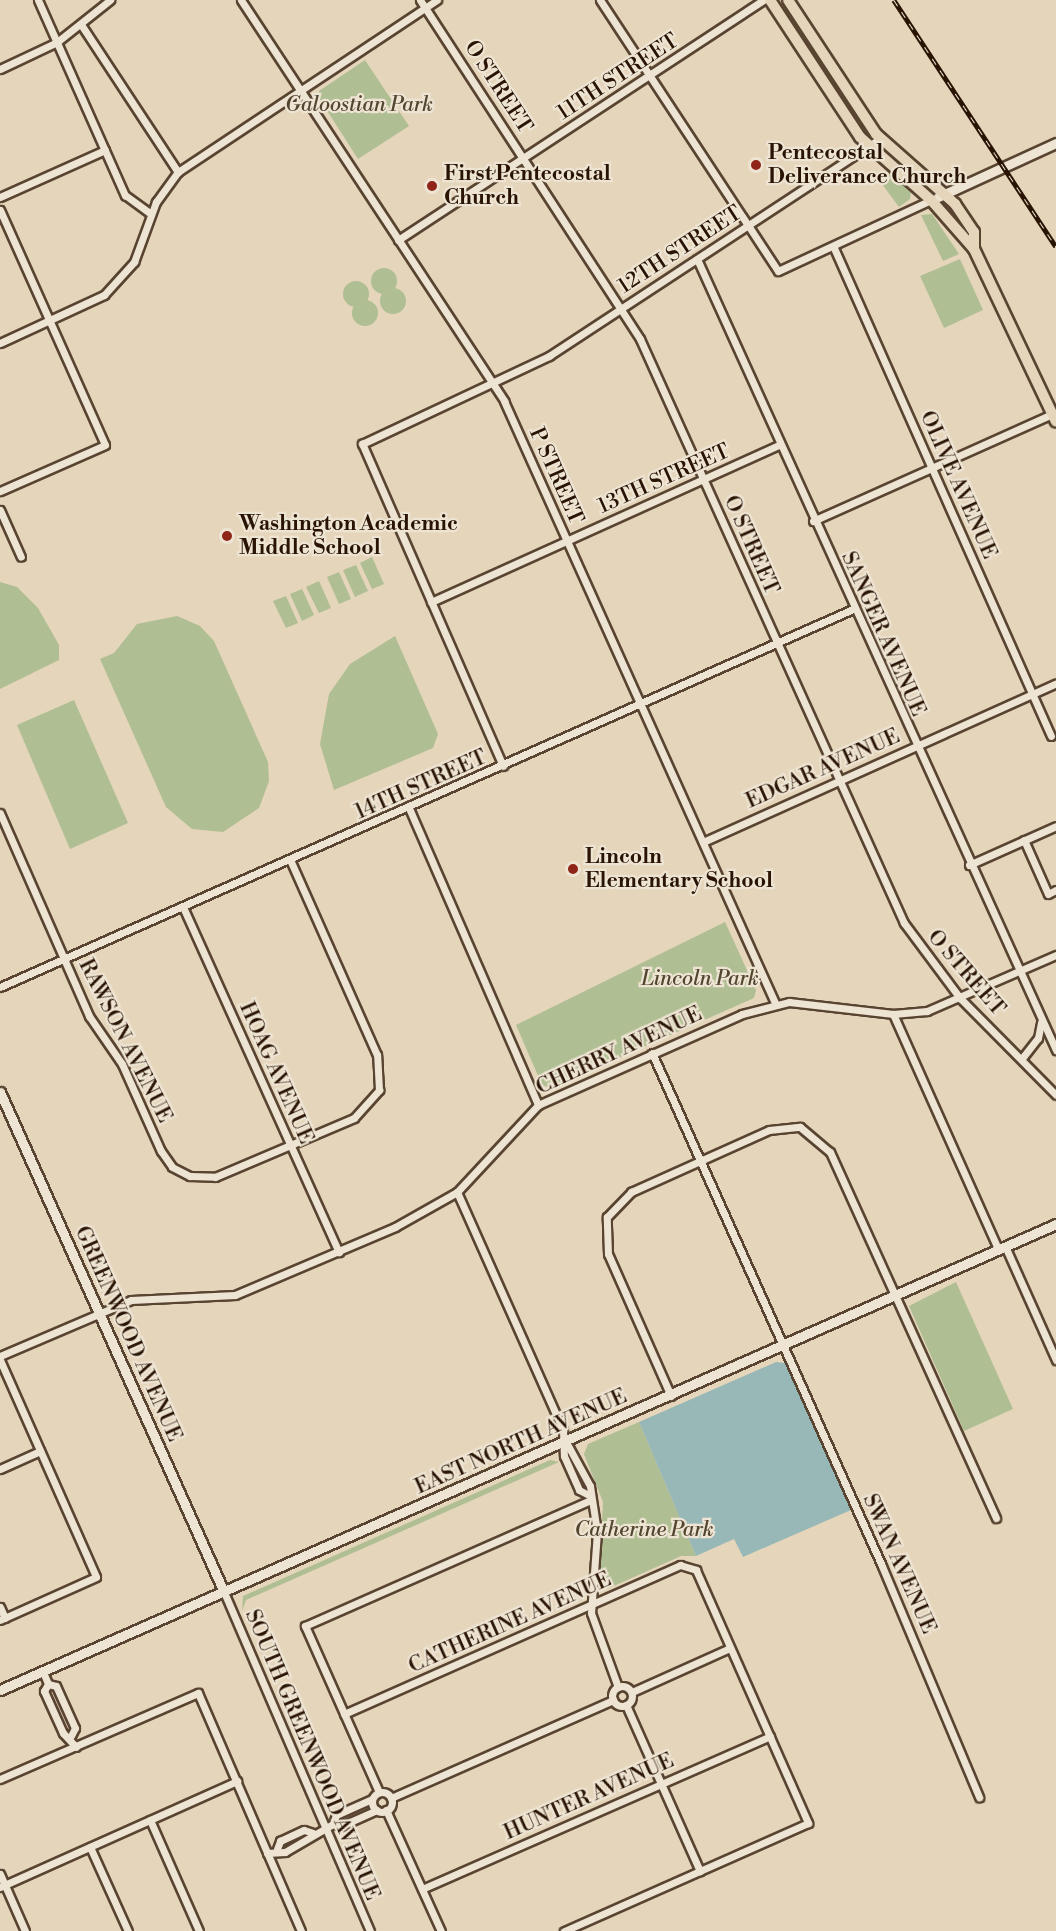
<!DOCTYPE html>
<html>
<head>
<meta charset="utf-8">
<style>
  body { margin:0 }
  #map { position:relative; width:1056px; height:1931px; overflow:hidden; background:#e5d5bb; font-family:"Libre Bodoni",serif }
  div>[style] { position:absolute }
  .green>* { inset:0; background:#b0be93 }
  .round { border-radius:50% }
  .water>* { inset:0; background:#97b8b6 }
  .roads { filter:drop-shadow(2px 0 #584430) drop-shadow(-2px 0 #584430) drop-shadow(0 2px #584430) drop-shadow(0 -2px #584430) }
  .street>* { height:7px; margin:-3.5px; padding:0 3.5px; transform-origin:3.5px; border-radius:3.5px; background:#eee4d3 }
  .street>.ring { margin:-3.5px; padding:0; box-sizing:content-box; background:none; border:7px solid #eee4d3; border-radius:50% }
  .secondary>* { height:9px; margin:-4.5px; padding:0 4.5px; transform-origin:4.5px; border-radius:4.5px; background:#eee4d3 }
  .primary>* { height:10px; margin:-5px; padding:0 5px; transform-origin:5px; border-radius:5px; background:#e5d5bb }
  .rail>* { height:4.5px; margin-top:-2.25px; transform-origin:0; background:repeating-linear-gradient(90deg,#eee4d3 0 7px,#291302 0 14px); box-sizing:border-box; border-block:2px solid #291302 }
  .dots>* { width:16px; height:16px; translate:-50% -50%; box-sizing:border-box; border:3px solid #eee4d3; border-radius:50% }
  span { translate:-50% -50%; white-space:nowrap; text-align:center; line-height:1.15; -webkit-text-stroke:4.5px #eee4d3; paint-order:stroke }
  .street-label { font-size:21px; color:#291302 }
  .park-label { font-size:21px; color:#52462e; font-style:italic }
  .poi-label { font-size:21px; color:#291302; font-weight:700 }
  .left { translate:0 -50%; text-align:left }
</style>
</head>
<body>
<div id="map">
  <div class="green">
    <i style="clip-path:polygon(365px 60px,409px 126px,358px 159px,319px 98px,319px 91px)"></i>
    <i style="clip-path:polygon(889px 173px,911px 191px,910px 199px,899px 207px,882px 184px)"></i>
    <i style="clip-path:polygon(932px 214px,959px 254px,943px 261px,921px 215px)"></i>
    <i style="clip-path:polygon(960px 259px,983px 310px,944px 328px,920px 276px)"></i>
    <i class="round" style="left:371px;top:268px;width:26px;height:26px"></i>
    <i class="round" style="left:343px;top:281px;width:26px;height:26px"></i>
    <i class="round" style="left:380px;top:288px;width:26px;height:26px"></i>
    <i class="round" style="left:352px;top:300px;width:26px;height:26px"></i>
    <i style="clip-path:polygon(372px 557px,384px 584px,372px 589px,360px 563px)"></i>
    <i style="clip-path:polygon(356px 565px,368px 591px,355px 597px,343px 570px)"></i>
    <i style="clip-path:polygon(339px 572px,351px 599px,339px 604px,327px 577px)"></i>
    <i style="clip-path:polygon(319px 581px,331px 608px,319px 613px,306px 587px)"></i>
    <i style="clip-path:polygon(0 582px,17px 587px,38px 608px,59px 645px,59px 660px,0 689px)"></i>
    <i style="clip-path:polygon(302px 589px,314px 615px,302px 621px,290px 594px)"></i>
    <i style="clip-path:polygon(286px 596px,298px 623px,286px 628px,273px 601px)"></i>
    <i style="clip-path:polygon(177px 616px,200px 626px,214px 641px,268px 762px,269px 781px,259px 808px,223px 832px,192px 829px,166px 807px,100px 659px,114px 653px,137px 624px)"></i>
    <i style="clip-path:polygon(395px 636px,438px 734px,433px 748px,334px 790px,320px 744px,329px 694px,350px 664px)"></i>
    <i style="clip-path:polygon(74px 700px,128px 823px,70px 849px,17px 725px)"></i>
    <i style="clip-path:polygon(725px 922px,756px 990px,754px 998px,551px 1088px,542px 1085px,516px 1025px)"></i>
    <i style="clip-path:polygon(956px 1282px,1013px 1409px,964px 1431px,909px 1306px)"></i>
    <i style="clip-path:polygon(639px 1422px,696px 1556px,681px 1556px,607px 1589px,599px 1581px,603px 1502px,584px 1454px,588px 1444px)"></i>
    <i style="clip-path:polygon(550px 1460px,559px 1462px,246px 1600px,242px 1611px,243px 1596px)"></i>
  </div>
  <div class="water">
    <i style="clip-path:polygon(776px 1362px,785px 1363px,851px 1510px,743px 1557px,734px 1539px,696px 1556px,639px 1422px)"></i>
  </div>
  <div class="roads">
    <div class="street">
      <i style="left:38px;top:0;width:214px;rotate:66deg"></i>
      <i style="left:125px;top:195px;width:32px;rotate:36deg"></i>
      <i style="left:241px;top:0;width:480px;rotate:56.7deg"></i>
      <i style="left:504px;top:401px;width:660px;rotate:65.76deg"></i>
      <i style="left:420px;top:0;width:404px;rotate:57deg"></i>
      <i style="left:640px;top:339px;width:641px;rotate:65.67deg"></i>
      <i style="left:904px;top:923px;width:94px;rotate:53.3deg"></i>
      <i style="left:960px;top:998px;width:136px;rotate:45.3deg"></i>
      <i style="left:600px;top:0;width:324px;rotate:56.7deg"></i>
      <i style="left:778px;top:271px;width:169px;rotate:-24.9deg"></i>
      <i style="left:82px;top:26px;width:175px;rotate:56.7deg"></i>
      <i style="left:0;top:69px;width:63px;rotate:-25.3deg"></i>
      <i style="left:57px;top:42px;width:68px;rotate:-38.4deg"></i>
      <i style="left:0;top:197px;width:115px;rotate:-24.1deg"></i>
      <i style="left:0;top:210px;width:257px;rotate:65.9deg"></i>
      <i style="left:105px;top:445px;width:115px;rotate:156.3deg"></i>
      <i style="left:398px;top:240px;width:438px;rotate:-33.3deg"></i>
      <i style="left:834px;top:248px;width:534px;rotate:66.03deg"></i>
      <i style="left:697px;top:259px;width:869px;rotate:65.59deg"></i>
      <i style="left:0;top:343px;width:115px;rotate:-24.8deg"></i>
      <i style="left:104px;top:295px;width:45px;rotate:-47.7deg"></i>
      <i style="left:134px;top:262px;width:64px;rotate:-69.9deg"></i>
      <i style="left:156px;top:202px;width:37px;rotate:-54deg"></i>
      <i style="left:178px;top:172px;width:311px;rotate:-33.6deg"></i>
      <i style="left:0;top:510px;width:51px;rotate:65.9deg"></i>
      <i style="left:813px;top:521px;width:262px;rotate:-24.1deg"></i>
      <i style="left:431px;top:602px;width:382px;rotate:-24.3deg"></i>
      <i style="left:503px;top:766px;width:352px;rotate:-113.6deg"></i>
      <i style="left:362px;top:444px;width:207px;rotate:-25.2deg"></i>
      <i style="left:549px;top:356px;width:397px;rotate:-33.3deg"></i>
      <i style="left:409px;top:808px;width:324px;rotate:66.5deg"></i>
      <i style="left:0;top:813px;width:222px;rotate:66.3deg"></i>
      <i style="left:89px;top:1016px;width:58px;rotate:55.5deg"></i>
      <i style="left:122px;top:1064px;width:95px;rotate:65.9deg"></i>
      <i style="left:161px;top:1151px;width:19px;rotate:55deg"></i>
      <i style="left:172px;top:1167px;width:20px;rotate:27deg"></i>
      <i style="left:190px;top:1176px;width:25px;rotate:2deg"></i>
      <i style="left:215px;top:1177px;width:151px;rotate:-23deg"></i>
      <i style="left:354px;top:1118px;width:38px;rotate:-48deg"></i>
      <i style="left:379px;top:1090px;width:35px;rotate:-93deg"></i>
      <i style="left:377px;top:1055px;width:214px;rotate:-114deg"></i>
      <i style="left:1024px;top:840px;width:59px;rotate:66deg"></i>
      <i style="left:1048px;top:894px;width:9px;rotate:-27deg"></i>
      <i style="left:703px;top:842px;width:387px;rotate:-24.2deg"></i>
      <i style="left:969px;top:865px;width:95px;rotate:-24.1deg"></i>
      <i style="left:183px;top:907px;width:379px;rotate:65.7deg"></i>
      <i style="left:0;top:987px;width:933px;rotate:-23.9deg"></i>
      <i style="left:893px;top:1014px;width:257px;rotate:65.9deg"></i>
      <i style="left:652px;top:1053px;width:562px;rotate:65.85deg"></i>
      <i style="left:882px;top:1566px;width:251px;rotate:67.2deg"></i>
      <i style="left:1023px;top:1057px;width:24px;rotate:-52deg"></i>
      <i style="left:1038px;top:1038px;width:16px;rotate:-79deg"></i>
      <i style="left:457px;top:1192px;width:261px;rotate:66deg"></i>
      <i style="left:563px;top:1430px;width:26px;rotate:88deg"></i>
      <i style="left:564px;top:1456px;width:37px;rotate:66deg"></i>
      <i style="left:579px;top:1490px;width:11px;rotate:27deg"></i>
      <i style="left:1005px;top:1246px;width:125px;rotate:65.9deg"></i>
      <i style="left:0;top:1356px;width:142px;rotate:-23.1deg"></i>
      <i style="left:131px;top:1300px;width:104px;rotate:-2.8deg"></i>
      <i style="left:235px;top:1295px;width:174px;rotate:-23deg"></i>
      <i style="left:395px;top:1227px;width:71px;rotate:-29.4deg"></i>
      <i style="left:457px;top:1192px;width:119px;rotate:-47deg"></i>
      <i style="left:538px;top:1105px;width:223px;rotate:-24deg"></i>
      <i style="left:742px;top:1014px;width:49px;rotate:-14.3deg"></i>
      <i style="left:789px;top:1002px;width:105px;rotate:6.6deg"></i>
      <i style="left:893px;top:1014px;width:34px;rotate:-5deg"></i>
      <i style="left:927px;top:1011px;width:141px;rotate:-23.5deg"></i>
      <i style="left:0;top:1360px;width:237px;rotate:66.1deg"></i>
      <i style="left:96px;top:1577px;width:105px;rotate:155.9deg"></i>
      <i style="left:671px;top:1396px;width:155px;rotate:-113.9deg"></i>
      <i style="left:608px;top:1254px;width:37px;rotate:-92deg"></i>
      <i style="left:607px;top:1217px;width:35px;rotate:-46deg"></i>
      <i style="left:631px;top:1192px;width:151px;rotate:-24.2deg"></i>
      <i style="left:769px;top:1130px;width:31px;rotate:-6deg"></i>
      <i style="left:800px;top:1127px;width:39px;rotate:40deg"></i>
      <i style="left:830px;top:1152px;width:402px;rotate:65.6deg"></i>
      <i style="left:566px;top:1442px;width:50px;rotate:61.4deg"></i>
      <i style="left:590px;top:1486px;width:47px;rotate:81.3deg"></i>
      <i style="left:597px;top:1532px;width:81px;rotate:94.2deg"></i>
      <i style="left:591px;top:1613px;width:79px;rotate:70deg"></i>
      <i style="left:0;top:1469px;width:44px;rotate:-24.2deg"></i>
      <i style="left:224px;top:1592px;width:369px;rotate:66.7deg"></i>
      <i style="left:0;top:1607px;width:12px;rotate:66deg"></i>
      <i style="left:43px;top:1672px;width:13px;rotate:67deg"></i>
      <i style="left:48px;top:1684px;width:8px;rotate:120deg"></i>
      <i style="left:44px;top:1691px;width:46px;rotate:65.7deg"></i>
      <i style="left:63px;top:1733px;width:19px;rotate:47deg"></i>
      <i style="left:48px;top:1684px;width:8px;rotate:14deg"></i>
      <i style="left:56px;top:1686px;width:46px;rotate:65.7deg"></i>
      <i style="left:75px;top:1728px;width:9px;rotate:117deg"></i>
      <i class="ring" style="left:612px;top:1686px;width:13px;height:13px"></i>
      <i style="left:632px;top:1692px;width:107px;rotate:-24.2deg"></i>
      <i style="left:626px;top:1705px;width:182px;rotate:66deg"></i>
      <i style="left:344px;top:1714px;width:368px;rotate:-23.9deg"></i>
      <i style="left:680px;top:1565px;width:17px;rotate:17deg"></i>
      <i style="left:696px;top:1570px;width:277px;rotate:66.1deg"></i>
      <i style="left:808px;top:1823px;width:267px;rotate:156.1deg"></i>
      <i style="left:0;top:1779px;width:216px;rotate:-23.5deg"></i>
      <i style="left:198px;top:1693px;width:259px;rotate:66.6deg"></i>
      <i style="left:379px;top:1792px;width:182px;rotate:-114deg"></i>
      <i style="left:305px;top:1626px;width:313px;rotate:-23.8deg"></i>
      <i class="ring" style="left:372px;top:1792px;width:13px;height:13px"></i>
      <i style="left:391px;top:1798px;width:243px;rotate:-23.8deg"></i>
      <i style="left:386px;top:1810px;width:133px;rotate:65.6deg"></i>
      <i style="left:150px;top:1820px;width:121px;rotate:66.2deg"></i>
      <i style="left:333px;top:1824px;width:9px;rotate:-72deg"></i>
      <i style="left:336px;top:1815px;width:39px;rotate:-24deg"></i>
      <i style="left:90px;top:1847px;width:92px;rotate:65.7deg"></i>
      <i style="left:277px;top:1849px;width:9px;rotate:-69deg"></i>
      <i style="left:280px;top:1841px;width:26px;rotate:-25deg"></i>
      <i style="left:304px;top:1830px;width:9px;rotate:18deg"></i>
      <i style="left:267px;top:1853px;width:18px;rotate:-3deg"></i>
      <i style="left:285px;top:1852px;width:56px;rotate:-30.3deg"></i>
      <i style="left:333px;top:1824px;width:8px;rotate:14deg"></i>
      <i style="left:341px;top:1826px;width:39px;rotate:-24deg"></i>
      <i style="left:0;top:1874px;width:62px;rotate:66.3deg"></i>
      <i style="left:0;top:1887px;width:260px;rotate:-24.1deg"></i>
      <i style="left:422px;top:1889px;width:380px;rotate:-23.7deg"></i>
    </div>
    <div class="secondary">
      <i style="left:938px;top:197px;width:130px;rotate:-24.6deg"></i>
      <i style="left:0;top:1092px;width:548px;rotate:65.87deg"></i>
      <i style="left:0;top:1690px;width:1154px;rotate:-23.81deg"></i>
    </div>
    <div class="primary">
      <i style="left:770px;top:0;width:164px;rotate:56.7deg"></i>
      <i style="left:860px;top:137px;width:95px;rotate:41.6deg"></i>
      <i style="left:931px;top:200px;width:65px;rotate:48.7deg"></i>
      <i style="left:974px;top:249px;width:191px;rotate:64.6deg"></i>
      <i style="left:788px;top:0;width:160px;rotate:56.7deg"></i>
      <i style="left:876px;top:134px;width:106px;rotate:41.5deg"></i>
      <i style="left:955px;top:204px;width:34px;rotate:56deg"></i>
      <i style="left:974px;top:232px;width:17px;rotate:90deg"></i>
    </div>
  </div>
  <div class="rail">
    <i style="left:894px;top:0;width:295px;rotate:56.7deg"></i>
  </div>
  <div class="dots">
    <i style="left:756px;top:165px;background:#8f2418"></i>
    <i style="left:432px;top:186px;background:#8f2418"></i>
    <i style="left:227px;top:536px;background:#8f2418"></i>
    <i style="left:573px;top:869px;background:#8f2418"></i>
  </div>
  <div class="street-label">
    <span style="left:618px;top:77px;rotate:-33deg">11TH STREET</span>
    <span style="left:498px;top:87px;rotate:57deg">O STREET</span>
    <span style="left:680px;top:250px;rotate:-33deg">12TH STREET</span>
    <span style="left:556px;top:476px;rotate:66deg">P STREET</span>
    <span style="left:664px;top:479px;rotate:-24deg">13TH STREET</span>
    <span style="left:958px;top:485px;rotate:66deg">OLIVE AVENUE</span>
    <span style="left:751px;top:545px;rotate:66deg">O STREET</span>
    <span style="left:883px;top:634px;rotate:66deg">SANGER AVENUE</span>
    <span style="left:823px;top:769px;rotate:-24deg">EDGAR AVENUE</span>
    <span style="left:421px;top:785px;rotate:-24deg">14TH STREET</span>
    <span style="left:966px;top:973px;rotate:49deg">O STREET</span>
    <span style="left:125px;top:1041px;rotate:63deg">RAWSON AVENUE</span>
    <span style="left:619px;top:1051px;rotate:-25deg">CHERRY AVENUE</span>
    <span style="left:276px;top:1073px;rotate:66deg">HOAG AVENUE</span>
    <span style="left:128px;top:1334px;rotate:66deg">GREENWOOD AVENUE</span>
    <span style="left:521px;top:1442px;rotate:-24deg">EAST NORTH AVENUE</span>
    <span style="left:899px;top:1564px;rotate:66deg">SWAN AVENUE</span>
    <span style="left:510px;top:1623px;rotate:-24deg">CATHERINE AVENUE</span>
    <span style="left:312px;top:1755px;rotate:67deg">SOUTH GREENWOOD AVENUE</span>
    <span style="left:589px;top:1797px;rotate:-24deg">HUNTER AVENUE</span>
  </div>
  <div class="park-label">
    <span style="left:359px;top:105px">Galoostian Park</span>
    <span style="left:700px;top:979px">Lincoln Park</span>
    <span style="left:644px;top:1530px">Catherine Park</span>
  </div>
  <div class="poi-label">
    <span class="left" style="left:768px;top:165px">Pentecostal<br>Deliverance Church</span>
    <span class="left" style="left:444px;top:186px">First Pentecostal<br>Church</span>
    <span class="left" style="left:239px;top:536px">Washington Academic<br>Middle School</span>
    <span class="left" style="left:585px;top:869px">Lincoln<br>Elementary School</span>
  </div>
</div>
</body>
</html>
